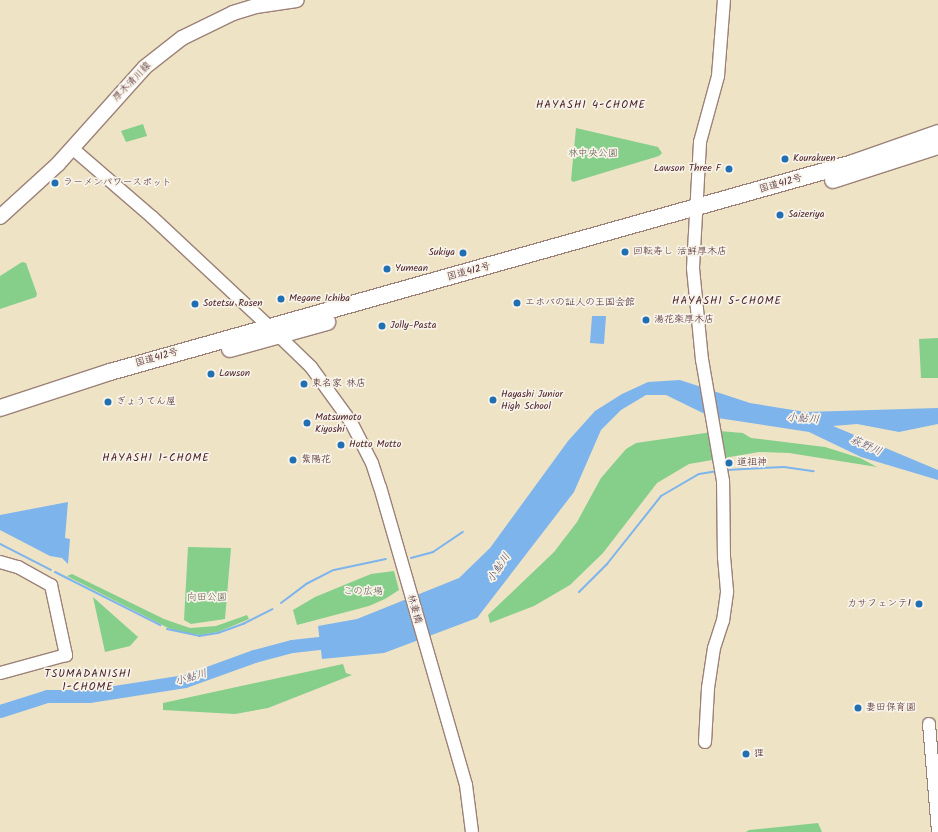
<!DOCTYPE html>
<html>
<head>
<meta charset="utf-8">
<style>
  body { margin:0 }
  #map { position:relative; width:938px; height:832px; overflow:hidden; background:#efe3c6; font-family:Kalam,"Klee One",sans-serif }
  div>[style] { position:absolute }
  .green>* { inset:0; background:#85cf8b }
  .water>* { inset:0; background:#7eb4ec }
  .stream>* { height:2px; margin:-1px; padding:0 1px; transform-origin:1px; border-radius:1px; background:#7eb4ec }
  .river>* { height:13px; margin:-6.5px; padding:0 6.5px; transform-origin:6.5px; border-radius:6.5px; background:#7eb4ec }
  .roads { filter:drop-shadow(1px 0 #9c8178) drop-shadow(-1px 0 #9c8178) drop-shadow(0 1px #9c8178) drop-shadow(0 -1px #9c8178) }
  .secondary>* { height:12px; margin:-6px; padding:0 6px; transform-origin:6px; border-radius:6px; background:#fff }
  .primary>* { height:14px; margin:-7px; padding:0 7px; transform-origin:7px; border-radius:7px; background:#fff }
  .highway>* { height:16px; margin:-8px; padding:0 8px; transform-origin:8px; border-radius:8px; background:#fff }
  .dots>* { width:11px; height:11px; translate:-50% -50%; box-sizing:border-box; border:2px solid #f7f3e8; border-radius:50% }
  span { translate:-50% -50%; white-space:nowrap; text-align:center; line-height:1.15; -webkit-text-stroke:3.5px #f7f3e8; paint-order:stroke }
  .street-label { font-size:10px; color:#4a1f2b }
  .park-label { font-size:10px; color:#5c5448 }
  .poi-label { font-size:10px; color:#4a1f2b }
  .left { translate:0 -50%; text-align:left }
  .right { translate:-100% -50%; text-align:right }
  .neighbourhood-label { font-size:11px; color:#4a1f2b; letter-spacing:1px }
  .water-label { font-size:11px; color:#5a4c65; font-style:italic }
</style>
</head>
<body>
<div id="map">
  <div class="green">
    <i style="clip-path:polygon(143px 124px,147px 136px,126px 142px,121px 131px)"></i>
    <i style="clip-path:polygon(576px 128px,658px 147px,662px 153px,659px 156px,573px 182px,571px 180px)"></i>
    <i style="clip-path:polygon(22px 262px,26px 263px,37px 294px,36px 297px,0 309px,0 276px)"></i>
    <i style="clip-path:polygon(938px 338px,938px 378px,921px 378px,919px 339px)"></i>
    <i style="clip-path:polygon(719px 431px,743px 433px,751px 438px,825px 447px,860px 458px,877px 467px,789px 453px,759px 452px,689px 464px,657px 483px,603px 553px,570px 585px,534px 606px,490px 623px,488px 615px,554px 552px,577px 522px,601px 478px,626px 449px,636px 443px)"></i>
    <i style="clip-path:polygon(188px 547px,231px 548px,225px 619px,191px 624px,184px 620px)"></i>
    <i style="clip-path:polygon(394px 571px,399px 590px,385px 599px,369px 606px,297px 625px,293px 610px,315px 597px,371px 574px)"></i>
    <i style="clip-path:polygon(72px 574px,164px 619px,190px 628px,216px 626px,247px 615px,249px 619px,218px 632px,201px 635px,184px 633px,168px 628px,67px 576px)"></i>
    <i style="clip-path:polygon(93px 597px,138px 637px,130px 646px,105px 652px)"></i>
    <i style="clip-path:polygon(343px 664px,346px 673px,352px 675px,268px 708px,235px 714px,163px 710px,163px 703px)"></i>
    <i style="clip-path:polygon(818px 823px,822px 832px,746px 832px,749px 830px)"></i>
  </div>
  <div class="water">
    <i style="clip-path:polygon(592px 316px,606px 316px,604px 344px,590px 343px)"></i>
    <i style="clip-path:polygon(680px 380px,750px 403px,805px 412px,938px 408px,938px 424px,899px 432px,857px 424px,833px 426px,938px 470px,938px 480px,861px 457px,809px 432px,711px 417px,666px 395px,646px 395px,621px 410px,601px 430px,574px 492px,477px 618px,384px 653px,322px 659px,318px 626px,357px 619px,459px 578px,490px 548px,568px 441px,595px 411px,622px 394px,648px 382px)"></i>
    <i style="clip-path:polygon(68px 502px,65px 538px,70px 539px,68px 564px,62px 558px,50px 556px,0 530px,0 515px)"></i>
  </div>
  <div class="stream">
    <i style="left:726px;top:470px;width:58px;rotate:-3deg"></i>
    <i style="left:784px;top:467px;width:30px;rotate:8deg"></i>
    <i style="left:0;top:544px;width:57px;rotate:27deg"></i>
    <i style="left:411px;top:558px;width:23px;rotate:-15deg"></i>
    <i style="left:433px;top:552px;width:36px;rotate:-34deg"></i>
    <i style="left:55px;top:572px;width:118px;rotate:26.8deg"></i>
    <i style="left:579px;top:592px;width:40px;rotate:-45deg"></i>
    <i style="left:607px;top:564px;width:87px;rotate:-51.5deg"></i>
    <i style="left:661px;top:496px;width:44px;rotate:-30.1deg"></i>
    <i style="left:699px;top:474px;width:19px;rotate:-9deg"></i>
    <i style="left:281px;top:603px;width:31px;rotate:-37deg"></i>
    <i style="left:306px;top:584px;width:31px;rotate:-27deg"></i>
    <i style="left:334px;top:570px;width:53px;rotate:-11.9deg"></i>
    <i style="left:167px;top:629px;width:33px;rotate:12deg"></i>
    <i style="left:199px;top:636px;width:19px;rotate:-9deg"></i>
    <i style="left:218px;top:633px;width:27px;rotate:-20deg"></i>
    <i style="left:243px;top:624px;width:33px;rotate:-27deg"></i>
  </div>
  <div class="river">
    <i style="left:0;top:711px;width:49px;rotate:-17.7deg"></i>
    <i style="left:47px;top:696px;width:42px"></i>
    <i style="left:89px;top:696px;width:97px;rotate:-8.9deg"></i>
    <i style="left:185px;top:681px;width:73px;rotate:-19.9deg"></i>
    <i style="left:254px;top:656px;width:39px;rotate:-15deg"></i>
    <i style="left:292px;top:646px;width:45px;rotate:-6.3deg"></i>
  </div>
  <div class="roads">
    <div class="secondary">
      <i style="left:72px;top:148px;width:106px;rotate:40.8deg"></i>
      <i style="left:152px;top:217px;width:174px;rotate:43.1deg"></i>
      <i style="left:279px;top:336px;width:45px;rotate:44.1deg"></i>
      <i style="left:311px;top:367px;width:68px;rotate:54deg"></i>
      <i style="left:351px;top:422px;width:46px;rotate:62.9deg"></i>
      <i style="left:372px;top:463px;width:25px;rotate:72deg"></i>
      <i style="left:380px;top:487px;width:310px;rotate:73.9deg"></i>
      <i style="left:466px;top:785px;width:47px;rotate:82.7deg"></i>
      <i style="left:0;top:562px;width:19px;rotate:16deg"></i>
      <i style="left:18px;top:567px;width:38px;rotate:29deg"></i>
      <i style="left:51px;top:585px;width:72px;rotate:77.9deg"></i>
      <i style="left:66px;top:655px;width:68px;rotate:164.7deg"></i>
      <i style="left:929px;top:724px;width:108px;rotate:85.2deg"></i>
      <i style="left:705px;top:742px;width:54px;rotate:-86.8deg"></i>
      <i style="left:708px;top:688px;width:40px;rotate:-81.5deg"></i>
      <i style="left:714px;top:648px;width:28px;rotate:-72deg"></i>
      <i style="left:723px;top:621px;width:30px;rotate:-82deg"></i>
      <i style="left:727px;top:591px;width:33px;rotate:-95deg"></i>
      <i style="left:724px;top:558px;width:77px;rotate:-90.7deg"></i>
      <i style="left:723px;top:481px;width:123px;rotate:-99.8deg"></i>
      <i style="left:702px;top:360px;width:92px;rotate:-95.6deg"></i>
      <i style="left:693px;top:268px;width:126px;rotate:-86.8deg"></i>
      <i style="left:700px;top:142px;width:68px;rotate:-74.7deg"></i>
      <i style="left:718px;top:76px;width:76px;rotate:-85.5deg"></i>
    </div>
    <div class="primary">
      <i style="left:0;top:217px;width:79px;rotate:-42.4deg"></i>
      <i style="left:58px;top:164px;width:130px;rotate:-48.1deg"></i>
      <i style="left:145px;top:67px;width:47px;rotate:-38.1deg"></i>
      <i style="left:182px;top:38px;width:57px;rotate:-26.1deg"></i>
      <i style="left:233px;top:13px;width:24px;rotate:-17deg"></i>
      <i style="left:256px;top:6px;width:41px;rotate:-8.3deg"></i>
    </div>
    <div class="highway">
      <i style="left:833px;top:180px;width:110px;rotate:-17.9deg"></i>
      <i style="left:230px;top:349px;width:101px;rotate:-15.6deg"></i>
      <i style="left:0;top:408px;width:116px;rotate:-18.1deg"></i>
      <i style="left:110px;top:372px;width:772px;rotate:-15.71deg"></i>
      <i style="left:853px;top:163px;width:90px;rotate:-19.4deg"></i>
    </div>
  </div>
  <div class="dots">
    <i style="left:785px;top:159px;background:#1f6fb2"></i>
    <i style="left:729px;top:169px;background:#1f6fb2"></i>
    <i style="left:55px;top:183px;background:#1f6fb2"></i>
    <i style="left:780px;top:215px;background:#1f6fb2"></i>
    <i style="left:625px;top:252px;background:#1f6fb2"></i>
    <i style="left:463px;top:253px;background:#1f6fb2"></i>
    <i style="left:387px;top:269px;background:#1f6fb2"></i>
    <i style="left:281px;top:299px;background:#1f6fb2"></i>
    <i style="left:517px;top:303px;background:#1f6fb2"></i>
    <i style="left:195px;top:304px;background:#1f6fb2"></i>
    <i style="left:646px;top:320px;background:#1f6fb2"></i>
    <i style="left:382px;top:326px;background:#1f6fb2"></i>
    <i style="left:211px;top:374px;background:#1f6fb2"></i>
    <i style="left:304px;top:384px;background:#1f6fb2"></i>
    <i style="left:493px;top:400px;background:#1f6fb2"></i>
    <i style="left:108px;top:402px;background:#1f6fb2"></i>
    <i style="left:307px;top:423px;background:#1f6fb2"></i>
    <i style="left:341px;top:445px;background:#1f6fb2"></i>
    <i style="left:293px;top:460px;background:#1f6fb2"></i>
    <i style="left:729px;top:463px;background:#1f6fb2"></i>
    <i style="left:919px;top:604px;background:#1f6fb2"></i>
    <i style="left:858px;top:708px;background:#1f6fb2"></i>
    <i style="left:746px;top:754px;background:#1f6fb2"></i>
  </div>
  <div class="street-label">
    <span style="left:132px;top:82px;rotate:-46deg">厚木清川線</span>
    <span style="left:781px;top:184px;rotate:-16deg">国道412号</span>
    <span style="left:469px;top:272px;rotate:-15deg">国道412号</span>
    <span style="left:157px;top:358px;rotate:-16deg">国道412号</span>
    <span style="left:414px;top:609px;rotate:74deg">林妻橋</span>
  </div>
  <div class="park-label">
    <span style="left:593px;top:154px">林中央公園</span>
    <span style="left:363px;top:592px">この広場</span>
    <span style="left:207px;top:598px">向田公園</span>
  </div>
  <div class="poi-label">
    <span class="left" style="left:793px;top:159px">Kourakuen</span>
    <span class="right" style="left:721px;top:169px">Lawson Three F</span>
    <span class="left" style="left:63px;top:183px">ラーメンパワースポット</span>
    <span class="left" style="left:788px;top:215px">Saizeriya</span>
    <span class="left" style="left:633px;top:252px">回転寿し 活鮮厚木店</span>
    <span class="right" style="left:455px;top:253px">Sukiya</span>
    <span class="left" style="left:395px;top:269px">Yumean</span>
    <span class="left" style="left:289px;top:299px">Megane Ichiba</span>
    <span class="left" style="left:525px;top:303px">エホバの証人の王国会館</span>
    <span class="left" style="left:203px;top:304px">Sotetsu Rosen</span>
    <span class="left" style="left:654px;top:320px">湯花楽厚木店</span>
    <span class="left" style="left:390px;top:326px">Jolly-Pasta</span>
    <span class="left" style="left:219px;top:374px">Lawson</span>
    <span class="left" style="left:312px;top:384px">東名家 林店</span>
    <span class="left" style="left:501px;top:400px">Hayashi Junior<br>High School</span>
    <span class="left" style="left:116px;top:402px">ぎょうてん屋</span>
    <span class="left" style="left:315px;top:423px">Matsumoto<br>Kiyoshi</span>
    <span class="left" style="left:349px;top:445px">Hotto Motto</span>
    <span class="left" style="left:301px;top:460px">紫陽花</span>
    <span class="left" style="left:737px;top:463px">道祖神</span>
    <span class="right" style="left:911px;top:604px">カサフェンテ1</span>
    <span class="left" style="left:866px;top:708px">妻田保育園</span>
    <span class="left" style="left:754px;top:754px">狸</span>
  </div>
  <div class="neighbourhood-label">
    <span style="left:591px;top:105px">HAYASHI 4-CHOME</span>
    <span style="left:727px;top:301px">HAYASHI 5-CHOME</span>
    <span style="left:156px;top:458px">HAYASHI 1-CHOME</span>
    <span style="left:88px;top:681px">TSUMADANISHI<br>1-CHOME</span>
  </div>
  <div class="water-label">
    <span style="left:803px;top:419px;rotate:4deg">小鮎川</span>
    <span style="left:866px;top:446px;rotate:24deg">萩野川</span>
    <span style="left:499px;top:568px;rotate:-56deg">小鮎川</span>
    <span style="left:191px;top:678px;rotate:-16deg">小鮎川</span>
  </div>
</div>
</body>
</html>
